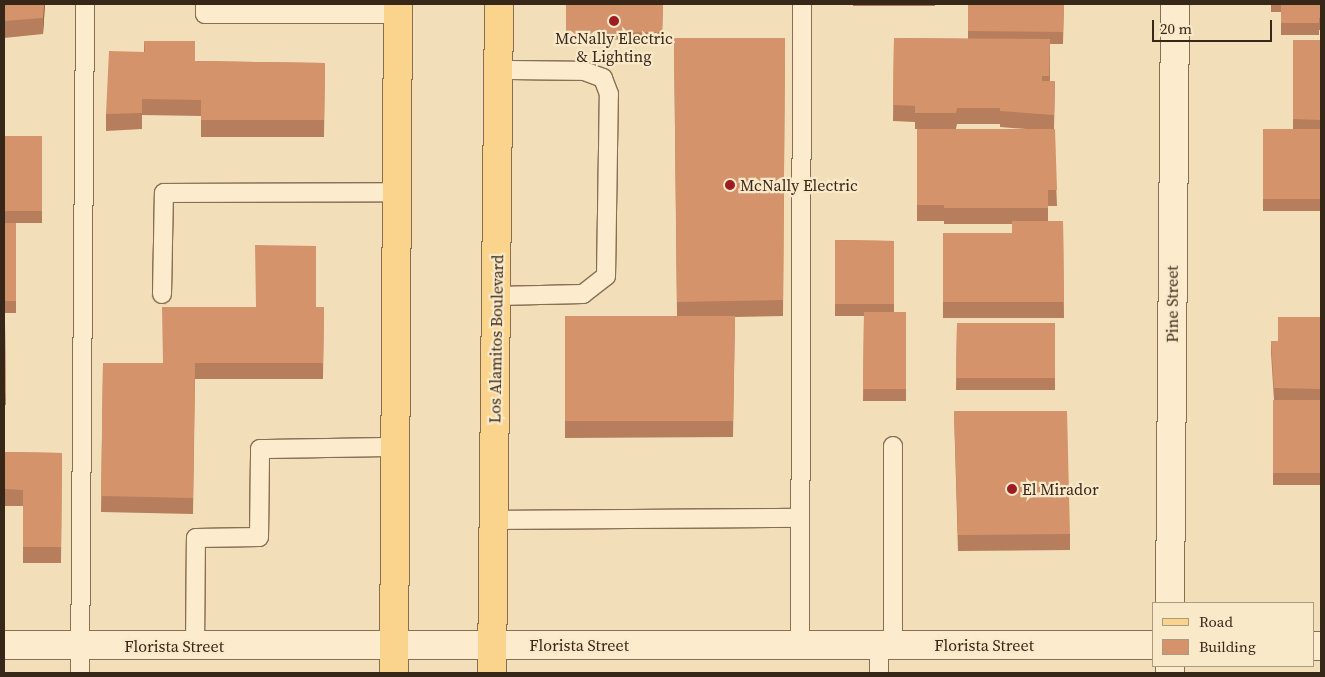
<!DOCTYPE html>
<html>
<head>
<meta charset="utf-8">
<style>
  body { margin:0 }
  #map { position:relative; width:1325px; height:677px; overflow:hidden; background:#f2dfb9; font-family:"Source Serif 4",serif }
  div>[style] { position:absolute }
  .roads { filter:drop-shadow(1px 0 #896e52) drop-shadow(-1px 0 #896e52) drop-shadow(0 1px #896e52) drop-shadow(0 -1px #896e52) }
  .lane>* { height:18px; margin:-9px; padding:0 9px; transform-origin:9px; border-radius:9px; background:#fceccd }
  .street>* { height:28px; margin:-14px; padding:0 14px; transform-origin:14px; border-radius:14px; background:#fceccd }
  .primary>* { height:28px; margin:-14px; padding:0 14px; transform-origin:14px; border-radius:14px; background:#fad48c }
  .wall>* { inset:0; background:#b67e5c }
  .shaded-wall>* { inset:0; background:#94674b }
  .building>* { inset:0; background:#d4936b }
  .dots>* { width:14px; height:14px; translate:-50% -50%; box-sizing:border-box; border:2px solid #f9e9c9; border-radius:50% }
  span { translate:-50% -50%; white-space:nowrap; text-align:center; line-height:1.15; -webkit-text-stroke:4.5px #f9e9c9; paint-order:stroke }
  .poi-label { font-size:16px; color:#372719 }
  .left { translate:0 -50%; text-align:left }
  .street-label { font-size:16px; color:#372719 }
  .frame { position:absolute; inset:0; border:5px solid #372719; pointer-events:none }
  .legend { position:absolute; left:1152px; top:602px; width:162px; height:65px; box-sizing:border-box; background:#f9e9c9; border:1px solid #ab9b83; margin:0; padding:6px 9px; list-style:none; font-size:15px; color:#372719 }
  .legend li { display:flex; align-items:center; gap:10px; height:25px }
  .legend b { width:25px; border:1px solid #ab9b83 }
  .scale { position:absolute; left:1152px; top:20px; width:120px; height:22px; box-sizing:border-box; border:2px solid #372719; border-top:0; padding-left:6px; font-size:15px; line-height:18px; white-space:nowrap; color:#372719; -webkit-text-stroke:4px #f9e9c9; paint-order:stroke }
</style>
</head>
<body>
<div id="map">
  <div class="roads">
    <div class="lane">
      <i style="left:205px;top:4px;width:10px;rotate:90deg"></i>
      <i style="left:205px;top:14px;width:193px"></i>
      <i style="left:162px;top:294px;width:101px;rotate:-88.9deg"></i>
      <i style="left:164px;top:193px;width:233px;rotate:-0.2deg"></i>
      <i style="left:497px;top:296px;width:86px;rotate:-1.3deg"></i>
      <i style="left:583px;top:294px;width:29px;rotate:-38deg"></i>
      <i style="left:606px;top:276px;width:182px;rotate:-89.1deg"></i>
      <i style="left:609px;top:94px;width:17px;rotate:-111deg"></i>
      <i style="left:603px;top:78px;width:20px;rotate:-160deg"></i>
      <i style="left:584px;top:71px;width:86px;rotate:-179.3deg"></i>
      <i style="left:893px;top:446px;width:199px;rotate:90deg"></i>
      <i style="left:494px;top:520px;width:306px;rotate:-0.4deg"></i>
      <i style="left:800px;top:645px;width:641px;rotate:-89.82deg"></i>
      <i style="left:879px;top:645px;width:28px;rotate:90deg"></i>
      <i style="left:195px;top:647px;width:109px;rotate:-89.5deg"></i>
      <i style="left:196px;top:538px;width:63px;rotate:-0.9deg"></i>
      <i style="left:259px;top:537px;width:88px;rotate:-89.3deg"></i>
      <i style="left:260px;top:449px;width:134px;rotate:-0.9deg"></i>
      <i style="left:80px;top:673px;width:669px;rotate:-89.57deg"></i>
    </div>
    <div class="street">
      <i style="left:1170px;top:603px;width:599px;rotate:-89.52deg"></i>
      <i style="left:4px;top:645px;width:1150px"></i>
      <i style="left:1314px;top:646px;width:7px"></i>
      <i style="left:1170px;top:666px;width:7px;rotate:90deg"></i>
    </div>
    <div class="primary">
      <i style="left:394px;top:673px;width:669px;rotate:-89.66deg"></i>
      <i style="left:492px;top:673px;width:669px;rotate:-89.4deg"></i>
    </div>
  </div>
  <div class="wall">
    <i style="clip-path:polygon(4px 4px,45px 4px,43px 34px,4px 38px)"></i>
    <i style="clip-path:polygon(566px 4px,663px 4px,662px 39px,566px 40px)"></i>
    <i style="clip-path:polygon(853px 4px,935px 4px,935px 6px,853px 6px)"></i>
    <i style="clip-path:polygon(evenodd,968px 4px,1064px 4px,1063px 44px,1050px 44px,1050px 81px,1055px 81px,1054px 129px,1057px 206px,1048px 206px,1048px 221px,1063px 221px,1064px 318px,943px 318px,943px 233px,1012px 233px,1012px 224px,944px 224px,944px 221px,917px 221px,917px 129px,915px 129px,915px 122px,893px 121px,894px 38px,968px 39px,968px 4px,957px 124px,1000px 124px,1000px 127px,1026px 129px,956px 129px,957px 124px)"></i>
    <i style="clip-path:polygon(1271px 4px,1321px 4px,1321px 30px,1319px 30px,1319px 35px,1281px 35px,1281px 12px,1271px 12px)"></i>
    <i style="clip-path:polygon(674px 38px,785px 38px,783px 316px,735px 317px,733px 437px,565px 438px,565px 316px,677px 316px)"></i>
    <i style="clip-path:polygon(1293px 40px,1321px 40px,1321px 211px,1263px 211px,1263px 129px,1293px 129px)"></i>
    <i style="clip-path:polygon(144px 41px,195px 61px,325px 63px,324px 137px,201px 137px,201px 116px,142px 115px,142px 129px,106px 131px,106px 114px,144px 52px)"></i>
    <i style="clip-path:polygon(4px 136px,42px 136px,42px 223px,4px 223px)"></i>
    <i style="clip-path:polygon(4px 223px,16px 223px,16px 313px,4px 313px)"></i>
    <i style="clip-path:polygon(835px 240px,894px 241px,894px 312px,906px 312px,906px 401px,863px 401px,864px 316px,835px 316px)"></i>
    <i style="clip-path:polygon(316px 307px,324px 307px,323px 379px,195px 379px,193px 514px,101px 512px,103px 363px,163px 363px)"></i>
    <i style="clip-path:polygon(1321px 317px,1321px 485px,1273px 485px,1273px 400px,1274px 400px,1271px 353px,1271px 341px,1278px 341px)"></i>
    <i style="clip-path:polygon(4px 323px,5px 323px,6px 405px,4px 405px)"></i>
    <i style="clip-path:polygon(957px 323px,1055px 323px,1055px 390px,956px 390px)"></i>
    <i style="clip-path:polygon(954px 411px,1070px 534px,1070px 550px,958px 551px)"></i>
    <i style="clip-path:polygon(4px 452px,62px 453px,61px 563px,23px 563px,23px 506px,4px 506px)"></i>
  </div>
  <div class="shaded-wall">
    <i style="clip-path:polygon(44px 4px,45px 4px,43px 34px,43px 18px)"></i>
  </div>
  <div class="building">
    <i style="clip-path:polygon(4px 4px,44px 4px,43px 18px,4px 21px)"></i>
    <i style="clip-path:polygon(566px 4px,663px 4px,662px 32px,566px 34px)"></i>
    <i style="clip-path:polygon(968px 4px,1064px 4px,1063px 32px,968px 31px)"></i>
    <i style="clip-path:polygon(1281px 4px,1321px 4px,1321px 18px,1319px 18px,1319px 23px,1281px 23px)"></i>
    <i style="clip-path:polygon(674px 38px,785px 38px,783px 300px,677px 302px)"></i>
    <i style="clip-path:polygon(894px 38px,1050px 39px,1049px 76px,1042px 76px,1042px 81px,1055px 81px,1054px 115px,1000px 111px,1000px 108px,957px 108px,956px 113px,915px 113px,915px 106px,893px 105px)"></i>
    <i style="clip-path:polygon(1293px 40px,1321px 40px,1321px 120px,1293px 119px)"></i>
    <i style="clip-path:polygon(144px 41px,195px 41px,195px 61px,325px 63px,324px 120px,201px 120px,201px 100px,142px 99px,142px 113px,106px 114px,109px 51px,145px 52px)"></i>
    <i style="clip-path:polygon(917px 129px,1055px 129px,1057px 190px,1048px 190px,1048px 208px,944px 208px,944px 205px,917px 205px)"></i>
    <i style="clip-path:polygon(1263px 129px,1321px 129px,1321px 199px,1263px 199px)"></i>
    <i style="clip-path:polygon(4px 136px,42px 136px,42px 211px,4px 211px)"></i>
    <i style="clip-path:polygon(1012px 221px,1063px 221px,1064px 302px,943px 302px,943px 233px,1012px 233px)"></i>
    <i style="clip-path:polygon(4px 223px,16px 223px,16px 301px,4px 301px)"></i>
    <i style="clip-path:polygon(835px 240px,894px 241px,894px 304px,835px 304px)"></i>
    <i style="clip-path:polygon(255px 245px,316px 246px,316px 307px,324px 307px,323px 363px,195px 363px,193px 498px,101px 496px,103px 363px,163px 363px,162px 307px,256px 307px)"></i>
    <i style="clip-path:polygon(864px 312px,906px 312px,906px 389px,863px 389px)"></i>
    <i style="clip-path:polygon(565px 316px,735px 316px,733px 421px,565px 421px)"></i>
    <i style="clip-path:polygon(1278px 317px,1321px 317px,1321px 389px,1274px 388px,1271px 341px,1278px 341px)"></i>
    <i style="clip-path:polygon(4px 323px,5px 323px,6px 393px,4px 393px)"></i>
    <i style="clip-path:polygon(957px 323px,1055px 323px,1055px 378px,956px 378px)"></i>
    <i style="clip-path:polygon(1273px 400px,1321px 400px,1321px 473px,1273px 473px)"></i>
    <i style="clip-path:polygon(954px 411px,1067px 411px,1070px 534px,958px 535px)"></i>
    <i style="clip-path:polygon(4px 452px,62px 453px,61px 547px,23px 547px,23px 490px,4px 489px)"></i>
  </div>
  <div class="dots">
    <i style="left:614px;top:21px;background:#9e1d22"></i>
    <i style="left:730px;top:185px;background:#9e1d22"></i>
    <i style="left:1012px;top:489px;background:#9e1d22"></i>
  </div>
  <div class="poi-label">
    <span style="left:614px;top:47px">McNally Electric<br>&amp; Lighting</span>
    <span class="left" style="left:740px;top:185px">McNally Electric</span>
    <span class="left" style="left:1022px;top:489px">El Mirador</span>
  </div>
  <div class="street-label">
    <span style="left:1172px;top:304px;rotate:-90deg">Pine Street</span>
    <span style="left:496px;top:339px;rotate:-89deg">Los Alamitos Boulevard</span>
    <span style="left:579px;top:645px">Florista Street</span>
    <span style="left:984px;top:645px">Florista Street</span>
    <span style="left:174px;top:646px">Florista Street</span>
  </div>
  <div class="frame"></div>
  <ul class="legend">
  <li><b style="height:6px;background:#fad48c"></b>Road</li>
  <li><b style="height:14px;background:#d4936b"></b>Building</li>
  </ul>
  <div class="scale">20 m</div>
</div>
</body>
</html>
